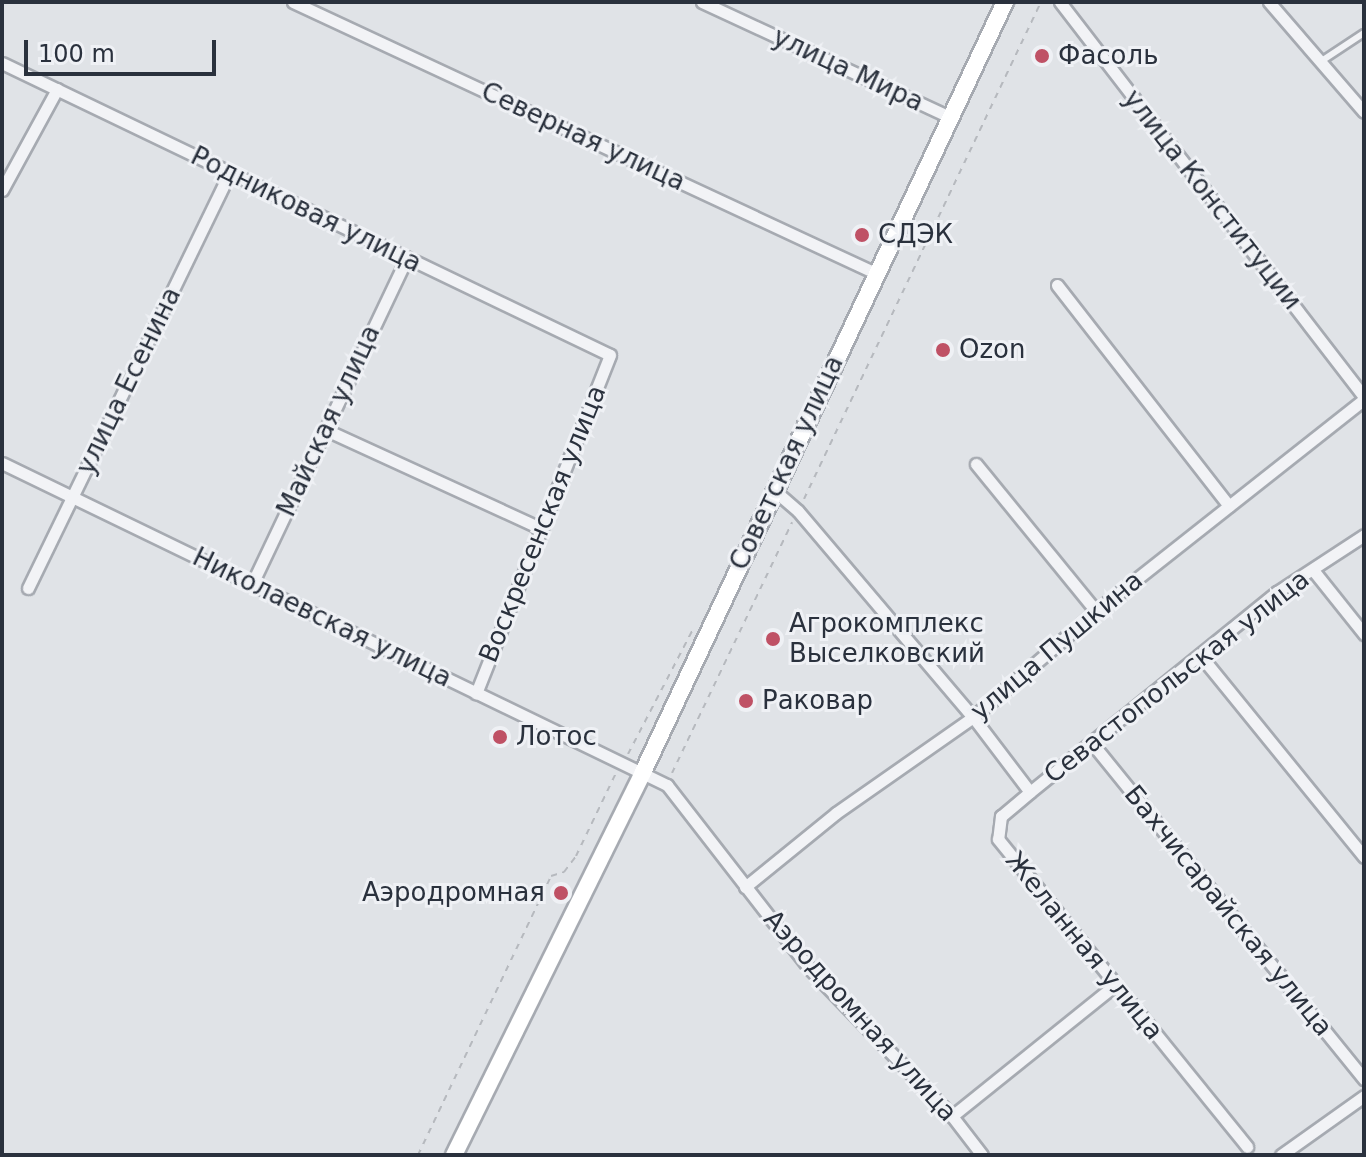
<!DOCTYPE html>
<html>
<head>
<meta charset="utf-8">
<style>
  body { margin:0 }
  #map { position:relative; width:1366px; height:1157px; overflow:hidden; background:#e0e3e7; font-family:"DejaVu Sans",sans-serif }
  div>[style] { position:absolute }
  .path>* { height:2px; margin-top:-1px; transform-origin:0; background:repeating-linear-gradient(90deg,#b6b9be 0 6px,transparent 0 12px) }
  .roads { filter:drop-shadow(2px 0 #a6aab1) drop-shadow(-2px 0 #a6aab1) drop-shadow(0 2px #a6aab1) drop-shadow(0 -2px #a6aab1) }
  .service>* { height:6px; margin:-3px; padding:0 3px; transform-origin:3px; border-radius:3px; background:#f2f3f6 }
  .minor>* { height:11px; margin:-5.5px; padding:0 5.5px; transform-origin:5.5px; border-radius:5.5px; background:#f2f3f6 }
  .secondary>* { height:16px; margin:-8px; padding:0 8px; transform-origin:8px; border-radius:8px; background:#fff }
  .dots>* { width:22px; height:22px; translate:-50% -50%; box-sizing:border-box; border:4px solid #eff1f5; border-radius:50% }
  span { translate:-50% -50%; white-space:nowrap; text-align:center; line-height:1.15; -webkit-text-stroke:6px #eff1f5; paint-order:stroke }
  .poi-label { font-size:26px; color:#2a313d }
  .left { translate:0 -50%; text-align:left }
  .right { translate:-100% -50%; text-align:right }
  .street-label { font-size:26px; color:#2a313d }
  .frame { position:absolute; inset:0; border:4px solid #2a313d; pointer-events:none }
  .scale { position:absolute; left:24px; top:40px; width:192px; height:36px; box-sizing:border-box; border:4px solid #2a313d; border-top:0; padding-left:10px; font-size:24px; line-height:28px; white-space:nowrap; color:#2a313d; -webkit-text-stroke:6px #eff1f5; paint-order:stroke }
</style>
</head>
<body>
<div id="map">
  <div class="path">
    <i style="left:804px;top:499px;width:551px;rotate:-64.51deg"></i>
    <i style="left:628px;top:754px;width:141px;rotate:-62.5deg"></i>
    <i style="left:672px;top:773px;width:278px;rotate:-64.4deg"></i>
    <i style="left:418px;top:1155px;width:309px;rotate:-64.5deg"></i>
    <i style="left:551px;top:876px;width:14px;rotate:-17deg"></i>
    <i style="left:564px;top:872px;width:20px;rotate:-53deg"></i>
    <i style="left:576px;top:856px;width:92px;rotate:-64.3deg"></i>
  </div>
  <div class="roads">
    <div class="service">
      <i style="left:1320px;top:62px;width:53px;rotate:-33.4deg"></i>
    </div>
    <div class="minor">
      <i style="left:293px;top:2px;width:640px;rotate:24.96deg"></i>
      <i style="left:702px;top:2px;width:273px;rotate:24.9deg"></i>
      <i style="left:1060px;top:2px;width:498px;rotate:52.4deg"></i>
      <i style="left:1269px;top:2px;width:145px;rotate:49.2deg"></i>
      <i style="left:2px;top:63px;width:674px;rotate:25.65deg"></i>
      <i style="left:610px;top:355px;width:364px;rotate:111.6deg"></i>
      <i style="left:2px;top:190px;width:115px;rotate:-61.4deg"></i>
      <i style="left:1057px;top:285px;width:280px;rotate:52.1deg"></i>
      <i style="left:324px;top:429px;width:240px;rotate:24.6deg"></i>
      <i style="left:2px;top:463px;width:739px;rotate:25.84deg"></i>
      <i style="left:667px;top:785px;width:230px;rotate:52.2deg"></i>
      <i style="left:808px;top:967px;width:207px;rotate:46deg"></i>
      <i style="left:952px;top:1116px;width:49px;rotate:52.4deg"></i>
      <i style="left:976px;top:464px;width:190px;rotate:50.8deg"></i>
      <i style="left:775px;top:491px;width:30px;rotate:41deg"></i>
      <i style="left:798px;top:511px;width:270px;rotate:49.7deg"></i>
      <i style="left:973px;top:717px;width:94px;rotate:52.8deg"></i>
      <i style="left:1030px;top:792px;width:38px;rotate:140deg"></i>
      <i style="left:1001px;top:816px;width:23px;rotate:97deg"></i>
      <i style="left:998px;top:839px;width:396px;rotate:51deg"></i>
      <i style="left:1313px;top:570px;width:82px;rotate:51.4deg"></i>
      <i style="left:252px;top:584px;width:361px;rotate:-64.6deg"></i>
      <i style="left:28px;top:588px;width:460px;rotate:-64.1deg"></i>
      <i style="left:1200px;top:655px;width:260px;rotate:50.9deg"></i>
      <i style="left:1091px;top:742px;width:434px;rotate:51deg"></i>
      <i style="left:1030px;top:792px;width:318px;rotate:-39deg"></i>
      <i style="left:1277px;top:592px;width:104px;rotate:-33.2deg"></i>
      <i style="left:745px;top:887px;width:117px;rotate:-39.1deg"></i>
      <i style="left:836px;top:813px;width:167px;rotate:-35deg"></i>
      <i style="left:973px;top:717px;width:162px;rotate:-40.8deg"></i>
      <i style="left:1096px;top:611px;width:342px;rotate:-38.3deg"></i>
      <i style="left:952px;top:1116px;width:209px;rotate:-38.8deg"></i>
      <i style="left:1281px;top:1155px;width:102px;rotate:-35.4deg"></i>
    </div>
    <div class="secondary">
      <i style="left:454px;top:1155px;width:427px;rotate:-63.7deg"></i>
      <i style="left:643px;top:772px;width:851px;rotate:-64.82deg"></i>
    </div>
  </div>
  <div class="dots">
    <i style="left:1042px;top:56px;background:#bf5165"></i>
    <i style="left:862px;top:235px;background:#bf5165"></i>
    <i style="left:943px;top:350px;background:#bf5165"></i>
    <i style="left:773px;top:639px;background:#bf5165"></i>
    <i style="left:746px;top:701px;background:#bf5165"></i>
    <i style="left:500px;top:737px;background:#bf5165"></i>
    <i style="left:561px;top:893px;background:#bf5165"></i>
  </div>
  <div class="poi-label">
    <span class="left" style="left:1058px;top:56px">Фасоль</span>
    <span class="left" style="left:878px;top:235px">СДЭК</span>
    <span class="left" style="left:959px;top:350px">Ozon</span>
    <span class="left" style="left:789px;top:639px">Агрокомплекс<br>Выселковский</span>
    <span class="left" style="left:762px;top:701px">Раковар</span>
    <span class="left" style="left:516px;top:737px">Лотос</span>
    <span class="right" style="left:545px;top:893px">Аэродромная</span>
  </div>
  <div class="street-label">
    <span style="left:848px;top:70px;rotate:25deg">улица Мира</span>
    <span style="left:583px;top:137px;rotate:25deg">Северная улица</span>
    <span style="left:1212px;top:200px;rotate:52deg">улица Конституции</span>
    <span style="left:306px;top:210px;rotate:26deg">Родниковая улица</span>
    <span style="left:129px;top:381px;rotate:-64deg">улица Есенина</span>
    <span style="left:329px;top:421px;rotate:-65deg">Майская улица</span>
    <span style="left:787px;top:463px;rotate:-65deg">Советская улица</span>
    <span style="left:543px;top:524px;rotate:-68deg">Воскресенская улица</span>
    <span style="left:322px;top:618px;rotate:26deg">Николаевская улица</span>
    <span style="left:1057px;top:646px;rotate:-40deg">улица Пушкина</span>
    <span style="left:1177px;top:677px;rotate:-38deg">Севастопольская улица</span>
    <span style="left:1228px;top:911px;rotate:51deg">Бахчисарайская улица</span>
    <span style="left:1084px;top:946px;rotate:51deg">Желанная улица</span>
    <span style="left:860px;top:1016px;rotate:48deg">Аэродромная улица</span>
  </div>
  <div class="frame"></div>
  <div class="scale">100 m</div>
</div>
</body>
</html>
